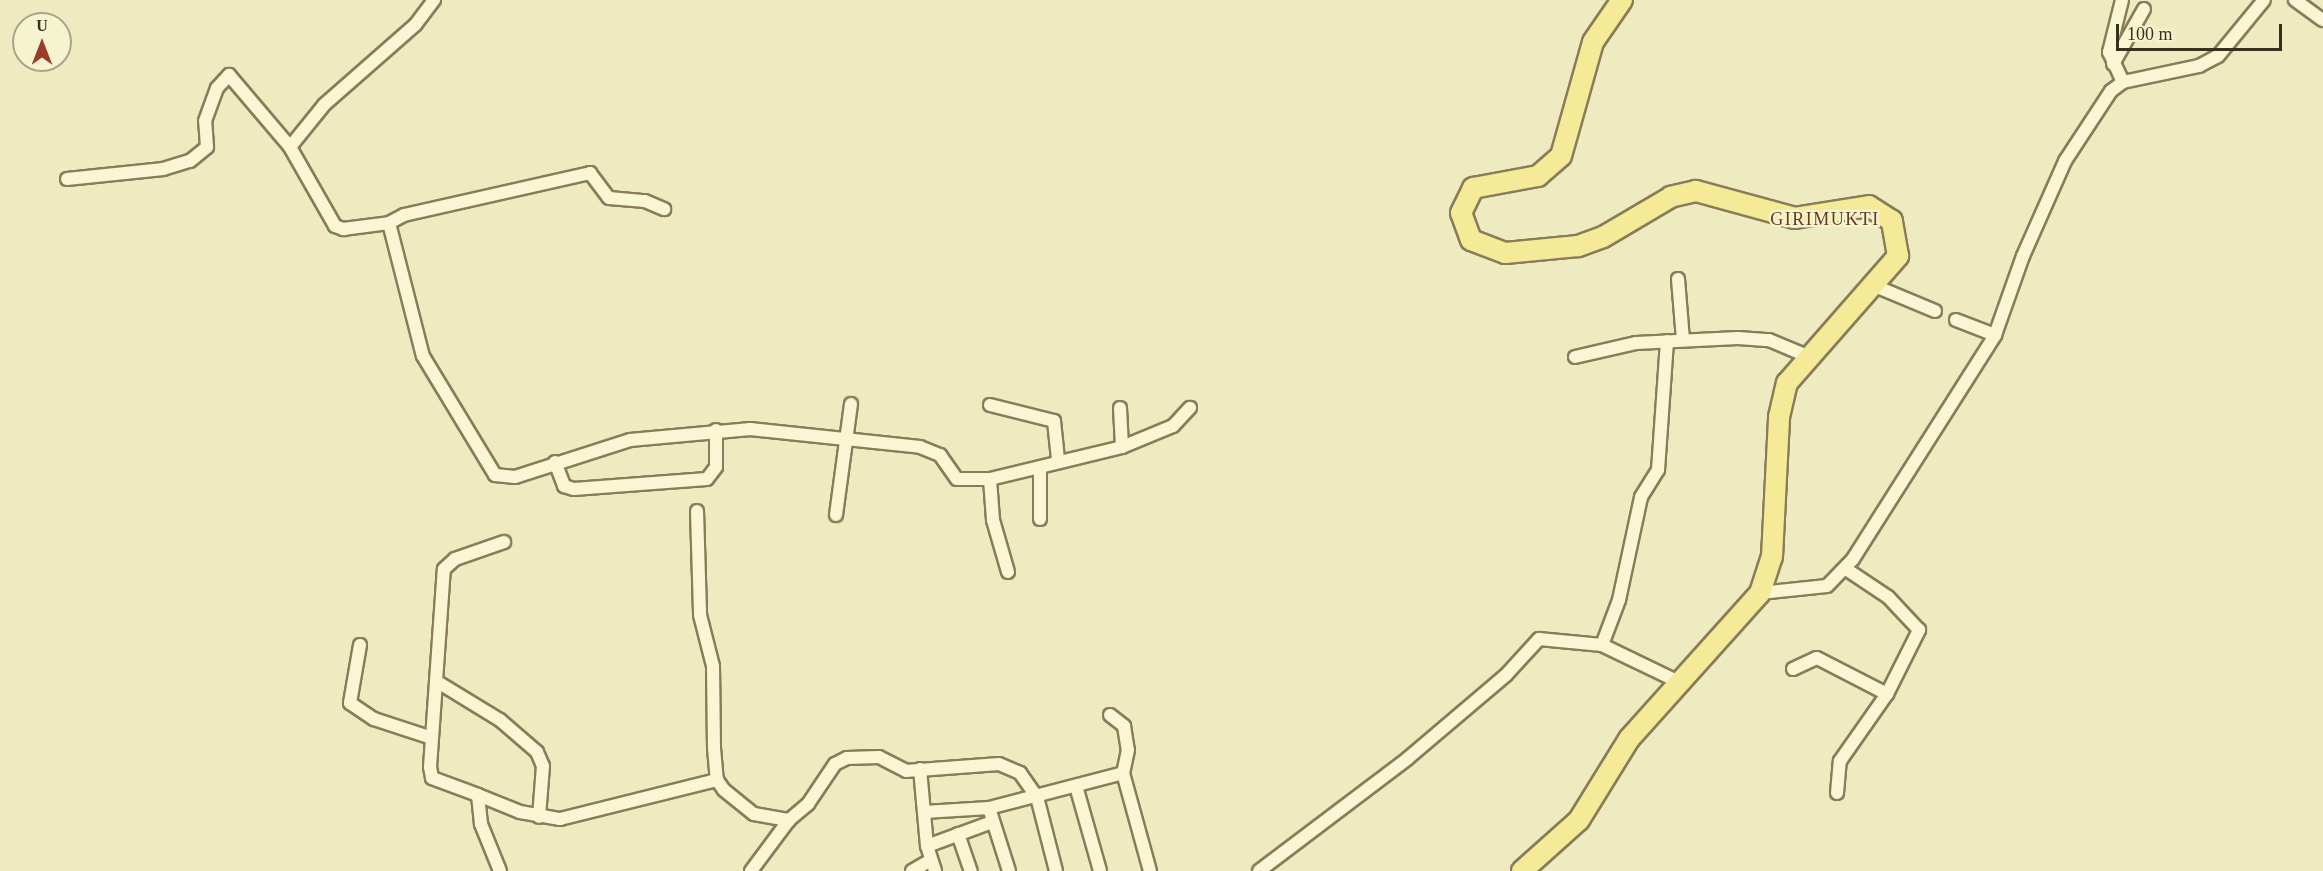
<!DOCTYPE html>
<html>
<head>
<meta charset="utf-8">
<style>
  body { margin:0 }
  #map { position:relative; width:2323px; height:871px; overflow:hidden; background:#efebc1; font-family:Georgia,serif }
  div>[style] { position:absolute }
  .roads { filter:drop-shadow(2px 0 #897c58) drop-shadow(-2px 0 #897c58) drop-shadow(0 2px #897c58) drop-shadow(0 -2px #897c58) }
  .street>* { height:12px; margin:-6px; padding:0 6px; transform-origin:6px; border-radius:6px; background:#faf6d4 }
  .primary>* { height:20px; margin:-10px; padding:0 10px; transform-origin:10px; border-radius:10px; background:#f4ea97 }
  span { translate:-50% -50%; white-space:nowrap; text-align:center; line-height:1.15; -webkit-text-stroke:4.5px #f6f3d0; paint-order:stroke }
  .quarter-label { font-size:18px; color:#663a1b; letter-spacing:1.5px }
  .north { position:absolute; left:12px; top:12px; width:60px; height:60px; box-sizing:border-box; background:#f6f3d0; border:2px solid #aaa588; border-radius:50%; rotate:0deg; font-size:16px; font-weight:700; line-height:24px; text-align:center; color:#38301d }
  .north::after { content:''; display:block; margin:auto; width:21px; height:27px; background:#9a3d26; clip-path:polygon(50% 0,100% 100%,50% 72%,0 100%) }
  .scale { position:absolute; left:2116px; top:24px; width:166px; height:27px; box-sizing:border-box; border:3px solid #38301d; border-top:0; padding-left:8px; font-size:18px; line-height:21px; white-space:nowrap; color:#38301d; -webkit-text-stroke:4px #f6f3d0; paint-order:stroke }
</style>
</head>
<body>
<div id="map">
  <div class="roads">
    <div class="street">
      <i style="left:434px;top:0;width:31px;rotate:127deg"></i>
      <i style="left:415px;top:25px;width:121px;rotate:138.7deg"></i>
      <i style="left:324px;top:105px;width:54px;rotate:129deg"></i>
      <i style="left:290px;top:147px;width:91px;rotate:60.3deg"></i>
      <i style="left:335px;top:226px;width:9px;rotate:21deg"></i>
      <i style="left:343px;top:229px;width:46px;rotate:-7.4deg"></i>
      <i style="left:389px;top:223px;width:137px;rotate:75.7deg"></i>
      <i style="left:423px;top:356px;width:139px;rotate:58.8deg"></i>
      <i style="left:495px;top:475px;width:20px;rotate:6deg"></i>
      <i style="left:515px;top:477px;width:121px;rotate:-17.8deg"></i>
      <i style="left:630px;top:440px;width:121px;rotate:-5.2deg"></i>
      <i style="left:750px;top:429px;width:171px;rotate:6deg"></i>
      <i style="left:920px;top:447px;width:22px;rotate:22deg"></i>
      <i style="left:940px;top:455px;width:29px;rotate:55deg"></i>
      <i style="left:957px;top:479px;width:33px"></i>
      <i style="left:990px;top:479px;width:136px;rotate:-13.6deg"></i>
      <i style="left:1122px;top:447px;width:55px;rotate:-22.4deg"></i>
      <i style="left:1173px;top:426px;width:25px;rotate:-47deg"></i>
      <i style="left:2122px;top:0;width:54px;rotate:104deg"></i>
      <i style="left:2109px;top:52px;width:33px;rotate:65deg"></i>
      <i style="left:2295px;top:0;width:34px;rotate:36deg"></i>
      <i style="left:2113px;top:64px;width:63px;rotate:-60.6deg"></i>
      <i style="left:67px;top:179px;width:97px;rotate:-5.9deg"></i>
      <i style="left:163px;top:169px;width:28px;rotate:-17deg"></i>
      <i style="left:190px;top:161px;width:22px;rotate:-39deg"></i>
      <i style="left:207px;top:147px;width:26px;rotate:-94deg"></i>
      <i style="left:205px;top:121px;width:35px;rotate:-70deg"></i>
      <i style="left:217px;top:88px;width:18px;rotate:-47deg"></i>
      <i style="left:229px;top:75px;width:94px;rotate:49.7deg"></i>
      <i style="left:389px;top:223px;width:17px;rotate:-28deg"></i>
      <i style="left:404px;top:215px;width:191px;rotate:-12.7deg"></i>
      <i style="left:590px;top:173px;width:31px;rotate:53deg"></i>
      <i style="left:609px;top:198px;width:36px;rotate:5deg"></i>
      <i style="left:645px;top:201px;width:21px;rotate:23deg"></i>
      <i style="left:1678px;top:279px;width:61px;rotate:85.3deg"></i>
      <i style="left:1875px;top:286px;width:65px;rotate:22.6deg"></i>
      <i style="left:1956px;top:320px;width:42px;rotate:21deg"></i>
      <i style="left:1575px;top:357px;width:63px;rotate:-12.9deg"></i>
      <i style="left:1636px;top:343px;width:102px;rotate:-2.8deg"></i>
      <i style="left:1738px;top:338px;width:31px;rotate:4deg"></i>
      <i style="left:1769px;top:340px;width:41px;rotate:22.8deg"></i>
      <i style="left:990px;top:405px;width:66px;rotate:14deg"></i>
      <i style="left:1054px;top:421px;width:39px;rotate:84deg"></i>
      <i style="left:1120px;top:408px;width:39px;rotate:87deg"></i>
      <i style="left:555px;top:462px;width:26px;rotate:69deg"></i>
      <i style="left:564px;top:486px;width:10px;rotate:17deg"></i>
      <i style="left:574px;top:489px;width:133px;rotate:-4.3deg"></i>
      <i style="left:707px;top:479px;width:15px;rotate:-53deg"></i>
      <i style="left:716px;top:467px;width:37px;rotate:-90deg"></i>
      <i style="left:1040px;top:468px;width:51px;rotate:90deg"></i>
      <i style="left:990px;top:479px;width:41px;rotate:85.8deg"></i>
      <i style="left:993px;top:520px;width:54px;rotate:73.9deg"></i>
      <i style="left:697px;top:511px;width:104px;rotate:88.3deg"></i>
      <i style="left:700px;top:615px;width:53px;rotate:75.7deg"></i>
      <i style="left:713px;top:666px;width:82px;rotate:89.3deg"></i>
      <i style="left:714px;top:748px;width:32px;rotate:85deg"></i>
      <i style="left:717px;top:780px;width:12px;rotate:55deg"></i>
      <i style="left:724px;top:790px;width:38px;rotate:39deg"></i>
      <i style="left:754px;top:814px;width:36px;rotate:10deg"></i>
      <i style="left:789px;top:820px;width:25px;rotate:-40deg"></i>
      <i style="left:808px;top:804px;width:48px;rotate:-56deg"></i>
      <i style="left:835px;top:764px;width:13px;rotate:-27deg"></i>
      <i style="left:847px;top:758px;width:32px;rotate:-2deg"></i>
      <i style="left:879px;top:757px;width:30px;rotate:27deg"></i>
      <i style="left:906px;top:771px;width:93px;rotate:-4.3deg"></i>
      <i style="left:999px;top:764px;width:23px;rotate:23deg"></i>
      <i style="left:1020px;top:773px;width:29px;rotate:55deg"></i>
      <i style="left:1037px;top:797px;width:76px;rotate:75.6deg"></i>
      <i style="left:836px;top:515px;width:112px;rotate:-82.3deg"></i>
      <i style="left:1760px;top:593px;width:67px;rotate:-6deg"></i>
      <i style="left:1827px;top:586px;width:37px;rotate:-46deg"></i>
      <i style="left:1853px;top:559px;width:265px;rotate:-57.6deg"></i>
      <i style="left:1995px;top:335px;width:84px;rotate:-70.5deg"></i>
      <i style="left:2023px;top:256px;width:104px;rotate:-66.1deg"></i>
      <i style="left:2065px;top:161px;width:84px;rotate:-56.7deg"></i>
      <i style="left:2111px;top:91px;width:15px;rotate:-37deg"></i>
      <i style="left:2123px;top:82px;width:78px;rotate:-11.9deg"></i>
      <i style="left:2199px;top:66px;width:21px;rotate:-28deg"></i>
      <i style="left:2218px;top:56px;width:72px;rotate:-50.6deg"></i>
      <i style="left:360px;top:645px;width:59px;rotate:99.8deg"></i>
      <i style="left:350px;top:703px;width:29px;rotate:34deg"></i>
      <i style="left:374px;top:719px;width:61px;rotate:18.1deg"></i>
      <i style="left:1602px;top:645px;width:48px;rotate:-69.3deg"></i>
      <i style="left:1619px;top:600px;width:105px;rotate:-77.9deg"></i>
      <i style="left:1641px;top:497px;width:32px;rotate:-58deg"></i>
      <i style="left:1658px;top:470px;width:129px;rotate:-86deg"></i>
      <i style="left:1793px;top:669px;width:26px;rotate:-25deg"></i>
      <i style="left:1817px;top:658px;width:79px;rotate:27.2deg"></i>
      <i style="left:436px;top:681px;width:75px;rotate:31.4deg"></i>
      <i style="left:500px;top:720px;width:49px;rotate:40.9deg"></i>
      <i style="left:537px;top:752px;width:15px;rotate:67deg"></i>
      <i style="left:543px;top:766px;width:51px;rotate:94.5deg"></i>
      <i style="left:1110px;top:715px;width:18px;rotate:38deg"></i>
      <i style="left:1124px;top:726px;width:24px;rotate:81deg"></i>
      <i style="left:1128px;top:750px;width:24px;rotate:102deg"></i>
      <i style="left:1123px;top:773px;width:102px;rotate:74.6deg"></i>
      <i style="left:920px;top:769px;width:77px;rotate:84.8deg"></i>
      <i style="left:927px;top:846px;width:26px;rotate:72deg"></i>
      <i style="left:1076px;top:786px;width:88px;rotate:74.2deg"></i>
      <i style="left:1837px;top:793px;width:32px;rotate:-85deg"></i>
      <i style="left:1840px;top:761px;width:82px;rotate:-55deg"></i>
      <i style="left:1887px;top:694px;width:72px;rotate:-63.4deg"></i>
      <i style="left:1919px;top:630px;width:45px;rotate:-133.2deg"></i>
      <i style="left:1888px;top:597px;width:50px;rotate:-146.3deg"></i>
      <i style="left:478px;top:795px;width:45px;rotate:22deg"></i>
      <i style="left:520px;top:812px;width:41px;rotate:9.9deg"></i>
      <i style="left:560px;top:819px;width:162px;rotate:-14deg"></i>
      <i style="left:924px;top:812px;width:65px;rotate:-3.5deg"></i>
      <i style="left:958px;top:834px;width:39px;rotate:71deg"></i>
      <i style="left:927px;top:846px;width:69px;rotate:-20.3deg"></i>
      <i style="left:500px;top:871px;width:51px;rotate:-112deg"></i>
      <i style="left:481px;top:824px;width:29px;rotate:-96deg"></i>
      <i style="left:478px;top:795px;width:49px;rotate:-159.7deg"></i>
      <i style="left:432px;top:778px;width:11px;rotate:-100deg"></i>
      <i style="left:430px;top:767px;width:198px;rotate:-86deg"></i>
      <i style="left:444px;top:569px;width:15px;rotate:-42deg"></i>
      <i style="left:455px;top:559px;width:52px;rotate:-19.1deg"></i>
      <i style="left:751px;top:871px;width:64px;rotate:-53.3deg"></i>
      <i style="left:912px;top:871px;width:22px;rotate:-30deg"></i>
      <i style="left:1009px;top:871px;width:66px;rotate:-107.6deg"></i>
      <i style="left:989px;top:808px;width:138px;rotate:-14.6deg"></i>
      <i style="left:1259px;top:871px;width:186px;rotate:-37.1deg"></i>
      <i style="left:1407px;top:759px;width:130px;rotate:-40.3deg"></i>
      <i style="left:1506px;top:675px;width:49px;rotate:-47.5deg"></i>
      <i style="left:1539px;top:639px;width:63px;rotate:5.4deg"></i>
      <i style="left:1602px;top:645px;width:85px;rotate:25.7deg"></i>
    </div>
    <div class="primary">
      <i style="left:1522px;top:871px;width:76px;rotate:-41.8deg"></i>
      <i style="left:1579px;top:820px;width:95px;rotate:-58.3deg"></i>
      <i style="left:1629px;top:739px;width:196px;rotate:-48.1deg"></i>
      <i style="left:1760px;top:593px;width:38px;rotate:-72deg"></i>
      <i style="left:1772px;top:557px;width:140px;rotate:-87.1deg"></i>
      <i style="left:1779px;top:417px;width:35px;rotate:-77deg"></i>
      <i style="left:1787px;top:383px;width:169px;rotate:-48.8deg"></i>
      <i style="left:1898px;top:256px;width:36px;rotate:-100deg"></i>
      <i style="left:1892px;top:221px;width:27px;rotate:-147deg"></i>
      <i style="left:1869px;top:206px;width:75px;rotate:170.8deg"></i>
      <i style="left:1795px;top:218px;width:103px;rotate:-164.7deg"></i>
      <i style="left:1696px;top:191px;width:26px;rotate:167deg"></i>
      <i style="left:1671px;top:197px;width:79px;rotate:149.5deg"></i>
      <i style="left:1603px;top:237px;width:27px;rotate:160deg"></i>
      <i style="left:1578px;top:246px;width:73px;rotate:174.5deg"></i>
      <i style="left:1505px;top:253px;width:36px;rotate:-159deg"></i>
      <i style="left:1471px;top:240px;width:29px;rotate:-110deg"></i>
      <i style="left:1461px;top:213px;width:28px;rotate:-64deg"></i>
      <i style="left:1473px;top:188px;width:66px;rotate:-10.5deg"></i>
      <i style="left:1538px;top:176px;width:30px;rotate:-41deg"></i>
      <i style="left:1561px;top:156px;width:118px;rotate:-74.3deg"></i>
      <i style="left:1593px;top:42px;width:51px;rotate:-55.4deg"></i>
    </div>
  </div>
  <div class="quarter-label">
    <span style="left:1825px;top:219px">GIRIMUKTI</span>
  </div>
  <div class="north">U</div>
  <div class="scale">100 m</div>
</div>
</body>
</html>
